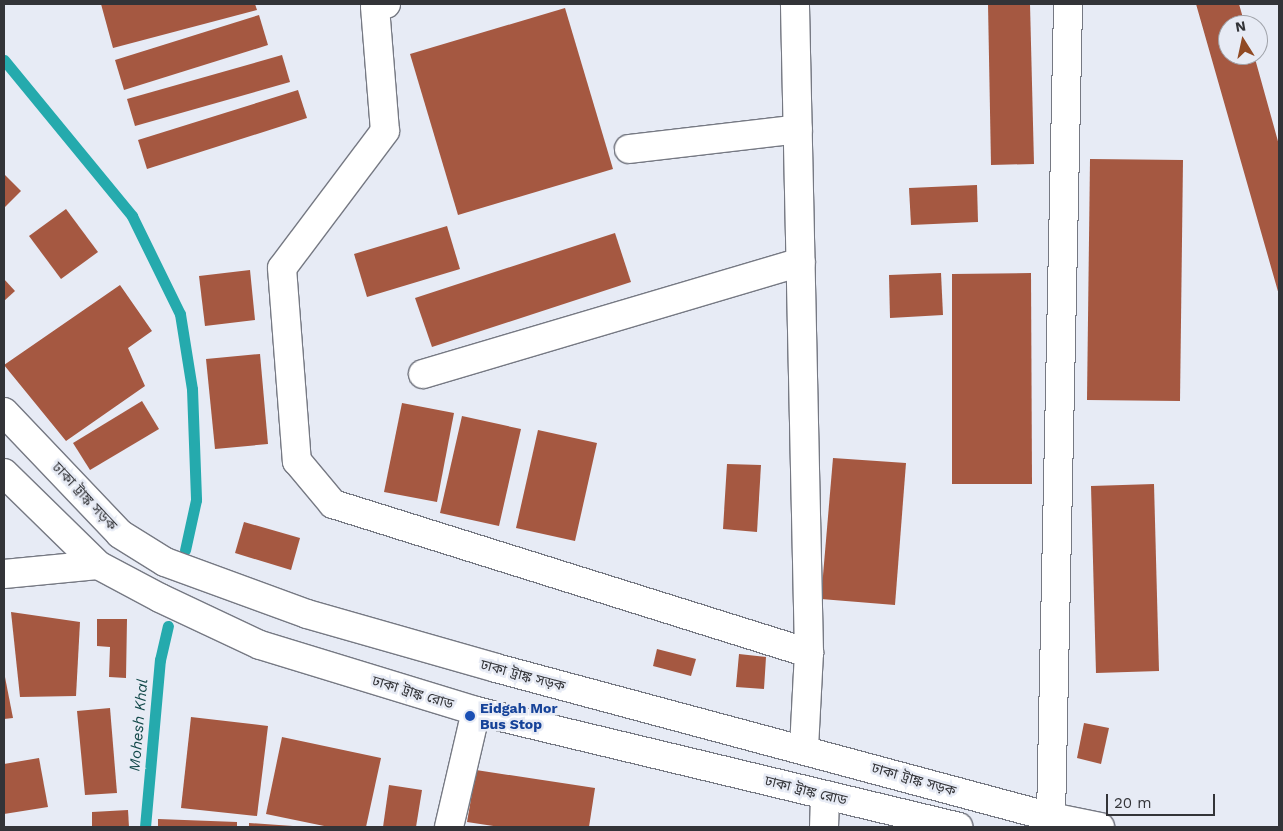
<!DOCTYPE html>
<html>
<head>
<meta charset="utf-8">
<style>
  body { margin:0 }
  #map { position:relative; width:1283px; height:831px; overflow:hidden; background:#e7ebf5; font-family:"Work Sans","Noto Sans Bengali",sans-serif }
  div>[style] { position:absolute }
  .stream>* { height:11px; margin:-5.5px; padding:0 5.5px; transform-origin:5.5px; border-radius:5.5px; background:#25aaad }
  .building>* { inset:0; background:#a55841 }
  .roads { filter:drop-shadow(1px 0 #767983) drop-shadow(-1px 0 #767983) drop-shadow(0 1px #767983) drop-shadow(0 -1px #767983) }
  .minor>* { height:28px; margin:-14px; padding:0 14px; transform-origin:14px; border-radius:14px; background:#fff }
  .major>* { height:28px; margin:-14px; padding:0 14px; transform-origin:14px; border-radius:14px; background:#fff }
  .dots>* { width:14px; height:14px; translate:-50% -50%; box-sizing:border-box; border:2px solid #e7ebf5; border-radius:50% }
  span { translate:-50% -50%; white-space:nowrap; text-align:center; line-height:1.15; -webkit-text-stroke:5px #e7ebf5; paint-order:stroke }
  .street-label { font-size:14px; color:#333438 }
  .transit-label { font-size:14px; color:#164399; font-weight:700 }
  .left { translate:0 -50%; text-align:left }
  .water-label { font-size:15px; color:#13494a; font-style:italic }
  .frame { position:absolute; inset:0; border:5px solid #333438; pointer-events:none }
  .north { position:absolute; left:1218px; top:15px; width:50px; height:50px; box-sizing:border-box; background:#e7ebf5; border:1px solid #9fa2a9; border-radius:50%; rotate:350deg; font-size:14px; font-weight:700; line-height:20px; text-align:center; color:#333438 }
  .north::after { content:''; display:block; margin:auto; width:18px; height:22px; background:#904a24; clip-path:polygon(50% 0,100% 100%,50% 72%,0 100%) }
  .scale { position:absolute; left:1106px; top:794px; width:109px; height:22px; box-sizing:border-box; border:2px solid #333438; border-top:0; padding-left:6px; font-size:15px; line-height:18px; white-space:nowrap; color:#333438; -webkit-text-stroke:4px #e7ebf5; paint-order:stroke }
</style>
</head>
<body>
<div id="map">
  <div class="stream">
    <i style="left:4px;top:60px;width:202px;rotate:50.6deg"></i>
    <i style="left:132px;top:216px;width:109px;rotate:63.9deg"></i>
    <i style="left:180px;top:314px;width:76px;rotate:80.9deg"></i>
    <i style="left:192px;top:389px;width:111px;rotate:87.9deg"></i>
    <i style="left:196px;top:500px;width:51px;rotate:102.4deg"></i>
    <i style="left:145px;top:827px;width:168px;rotate:-84.9deg"></i>
    <i style="left:160px;top:660px;width:35px;rotate:-77deg"></i>
  </div>
  <div class="building">
    <i style="clip-path:polygon(101px 4px,255px 4px,257px 10px,113px 48px)"></i>
    <i style="clip-path:polygon(988px 4px,1030px 4px,1034px 164px,991px 165px)"></i>
    <i style="clip-path:polygon(1196px 4px,1239px 4px,1245px 25px,1228px 25px,1228px 55px,1254px 55px,1279px 145px,1279px 295px)"></i>
    <i style="clip-path:polygon(565px 8px,613px 169px,458px 215px,410px 54px)"></i>
    <i style="clip-path:polygon(259px 15px,268px 45px,124px 90px,115px 60px)"></i>
    <i style="clip-path:polygon(282px 55px,290px 82px,135px 126px,127px 99px)"></i>
    <i style="clip-path:polygon(298px 90px,307px 118px,147px 169px,138px 140px)"></i>
    <i style="clip-path:polygon(1090px 159px,1183px 160px,1180px 401px,1087px 400px)"></i>
    <i style="clip-path:polygon(4px 174px,21px 191px,4px 208px)"></i>
    <i style="clip-path:polygon(977px 185px,978px 222px,911px 225px,909px 188px)"></i>
    <i style="clip-path:polygon(66px 209px,98px 252px,61px 279px,29px 236px)"></i>
    <i style="clip-path:polygon(447px 226px,460px 269px,367px 297px,354px 254px)"></i>
    <i style="clip-path:polygon(615px 233px,631px 282px,432px 347px,415px 298px)"></i>
    <i style="clip-path:polygon(250px 270px,255px 320px,205px 326px,199px 276px)"></i>
    <i style="clip-path:polygon(941px 273px,943px 315px,890px 318px,889px 275px)"></i>
    <i style="clip-path:polygon(1031px 273px,1032px 484px,952px 484px,952px 274px)"></i>
    <i style="clip-path:polygon(4px 279px,15px 291px,4px 301px)"></i>
    <i style="clip-path:polygon(120px 285px,152px 331px,128px 348px,145px 386px,66px 441px,4px 365px)"></i>
    <i style="clip-path:polygon(260px 354px,268px 444px,215px 449px,206px 359px)"></i>
    <i style="clip-path:polygon(142px 401px,159px 429px,90px 470px,73px 443px)"></i>
    <i style="clip-path:polygon(402px 403px,454px 413px,437px 502px,384px 492px)"></i>
    <i style="clip-path:polygon(462px 416px,521px 429px,499px 526px,440px 513px)"></i>
    <i style="clip-path:polygon(538px 430px,597px 443px,575px 541px,516px 528px)"></i>
    <i style="clip-path:polygon(833px 458px,906px 463px,895px 605px,821px 599px)"></i>
    <i style="clip-path:polygon(727px 464px,761px 465px,757px 532px,723px 529px)"></i>
    <i style="clip-path:polygon(1154px 484px,1159px 671px,1096px 673px,1091px 486px)"></i>
    <i style="clip-path:polygon(244px 522px,300px 538px,291px 570px,235px 553px)"></i>
    <i style="clip-path:polygon(11px 612px,80px 622px,76px 696px,20px 697px)"></i>
    <i style="clip-path:polygon(97px 619px,127px 619px,126px 678px,109px 677px,110px 647px,97px 646px)"></i>
    <i style="clip-path:polygon(657px 649px,696px 659px,691px 676px,653px 666px)"></i>
    <i style="clip-path:polygon(739px 654px,766px 657px,764px 689px,736px 687px)"></i>
    <i style="clip-path:polygon(4px 672px,13px 718px,4px 719px)"></i>
    <i style="clip-path:polygon(110px 708px,117px 793px,85px 795px,77px 711px)"></i>
    <i style="clip-path:polygon(191px 717px,268px 726px,257px 816px,181px 808px)"></i>
    <i style="clip-path:polygon(1084px 723px,1109px 728px,1101px 764px,1077px 758px)"></i>
    <i style="clip-path:polygon(282px 737px,381px 758px,366px 827px,329px 827px,266px 814px)"></i>
    <i style="clip-path:polygon(39px 758px,48px 807px,4px 814px,4px 764px)"></i>
    <i style="clip-path:polygon(476px 770px,595px 788px,589px 827px,500px 827px,467px 822px)"></i>
    <i style="clip-path:polygon(389px 785px,422px 790px,416px 827px,383px 827px)"></i>
    <i style="clip-path:polygon(128px 810px,129px 827px,92px 827px,92px 812px)"></i>
    <i style="clip-path:polygon(158px 819px,237px 822px,237px 827px,158px 827px)"></i>
    <i style="clip-path:polygon(249px 823px,293px 826px,293px 827px,249px 827px)"></i>
  </div>
  <div class="roads">
    <div class="minor">
      <i style="left:386px;top:4px;width:11px;rotate:165deg"></i>
      <i style="left:375px;top:7px;width:124px;rotate:85.4deg"></i>
      <i style="left:385px;top:131px;width:171px;rotate:126.9deg"></i>
      <i style="left:282px;top:268px;width:194px;rotate:85.6deg"></i>
      <i style="left:297px;top:461px;width:56px;rotate:50.1deg"></i>
      <i style="left:333px;top:504px;width:499px;rotate:17.4deg"></i>
      <i style="left:809px;top:653px;width:649px;rotate:-91.24deg"></i>
      <i style="left:629px;top:149px;width:170px;rotate:-6.7deg"></i>
      <i style="left:423px;top:374px;width:394px;rotate:-16.5deg"></i>
      <i style="left:4px;top:574px;width:94px;rotate:-5.5deg"></i>
      <i style="left:804px;top:748px;width:95px;rotate:-87deg"></i>
      <i style="left:1051px;top:817px;width:813px;rotate:-88.8deg"></i>
      <i style="left:449px;top:827px;width:119px;rotate:-76.9deg"></i>
      <i style="left:824px;top:827px;width:32px;rotate:-88deg"></i>
    </div>
    <div class="major">
      <i style="left:4px;top:412px;width:168px;rotate:46.4deg"></i>
      <i style="left:120px;top:534px;width:53px;rotate:31.9deg"></i>
      <i style="left:165px;top:562px;width:151px;rotate:20.1deg"></i>
      <i style="left:307px;top:614px;width:197px;rotate:15.9deg"></i>
      <i style="left:496px;top:668px;width:575px;rotate:15.03deg"></i>
      <i style="left:1051px;top:817px;width:50px;rotate:11.5deg"></i>
      <i style="left:4px;top:473px;width:132px;rotate:44.4deg"></i>
      <i style="left:98px;top:565px;width:70px;rotate:28deg"></i>
      <i style="left:160px;top:598px;width:110px;rotate:25.2deg"></i>
      <i style="left:260px;top:645px;width:226px;rotate:17deg"></i>
      <i style="left:476px;top:711px;width:496px;rotate:13.5deg"></i>
    </div>
  </div>
  <div class="dots">
    <i style="left:470px;top:716px;background:#1a4fb4"></i>
  </div>
  <div class="street-label">
    <span style="left:85px;top:496px;rotate:47deg">ঢাকা ট্রাঙ্ক সড়ক</span>
    <span style="left:523px;top:675px;rotate:15deg">ঢাকা ট্রাঙ্ক সড়ক</span>
    <span style="left:413px;top:692px;rotate:17deg">ঢাকা ট্রাঙ্ক রোড</span>
    <span style="left:914px;top:779px;rotate:16deg">ঢাকা ট্রাঙ্ক সড়ক</span>
    <span style="left:806px;top:790px;rotate:14deg">ঢাকা ট্রাঙ্ক রোড</span>
  </div>
  <div class="transit-label">
    <span class="left" style="left:480px;top:716px">Eidgah Mor<br>Bus Stop</span>
  </div>
  <div class="water-label">
    <span style="left:139px;top:725px;rotate:-85deg">Mohesh Khal</span>
  </div>
  <div class="frame"></div>
  <div class="north">N</div>
  <div class="scale">20 m</div>
</div>
</body>
</html>
